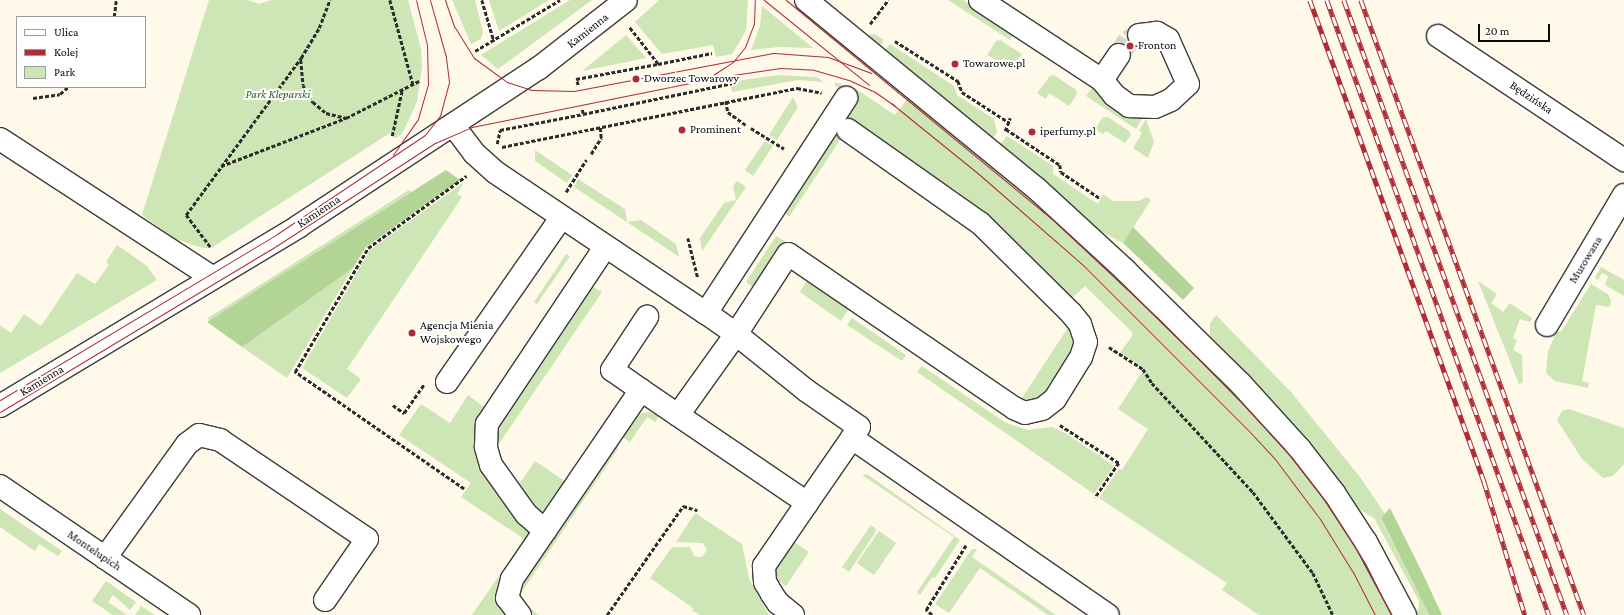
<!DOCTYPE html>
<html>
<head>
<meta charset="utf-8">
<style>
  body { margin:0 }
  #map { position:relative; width:1624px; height:615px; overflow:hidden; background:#fef9e9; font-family:"Crimson Pro",serif }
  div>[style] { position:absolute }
  .green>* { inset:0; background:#cee5b5 }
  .forest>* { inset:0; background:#b2d596 }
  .minor-tunnel>* { height:22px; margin-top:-11px; transform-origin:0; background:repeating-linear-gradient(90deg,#d9d5c8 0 22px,transparent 0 33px) }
  .path>* { height:2.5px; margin-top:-1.25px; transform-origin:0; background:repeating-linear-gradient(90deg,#2c2c2c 0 4px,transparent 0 6px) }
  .roads { filter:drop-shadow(1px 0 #3d3d3d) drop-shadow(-1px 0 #3d3d3d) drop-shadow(0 1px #3d3d3d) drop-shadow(0 -1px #3d3d3d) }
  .minor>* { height:22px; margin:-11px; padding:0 11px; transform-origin:11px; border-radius:11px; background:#fff }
  .tram>* { height:1px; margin:-0.5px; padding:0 0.5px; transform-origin:0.5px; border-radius:0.5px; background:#b12c32 }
  .rail>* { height:4.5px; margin-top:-2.25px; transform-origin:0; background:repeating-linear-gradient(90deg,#fff 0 9px,#b12c32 0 18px); box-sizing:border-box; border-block:1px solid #b12c32 }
  .dots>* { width:11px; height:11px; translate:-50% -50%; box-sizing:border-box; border:2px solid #fff; border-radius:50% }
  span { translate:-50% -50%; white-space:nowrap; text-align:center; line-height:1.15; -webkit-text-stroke:4px #fff; paint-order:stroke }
  .street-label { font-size:12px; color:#0a0a0a }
  .poi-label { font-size:12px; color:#0a0a0a }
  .left { translate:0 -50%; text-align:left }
  .park-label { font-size:12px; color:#2c5d20; font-style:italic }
  .legend { position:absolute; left:16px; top:16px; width:130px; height:72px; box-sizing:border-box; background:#fff; border:1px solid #9d9d9d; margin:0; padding:5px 7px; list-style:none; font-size:12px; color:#0a0a0a }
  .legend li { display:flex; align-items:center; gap:8px; height:20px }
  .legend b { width:20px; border:1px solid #9d9d9d }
  .scale { position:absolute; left:1478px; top:24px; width:72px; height:18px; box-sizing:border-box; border:2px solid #0a0a0a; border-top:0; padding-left:5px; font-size:12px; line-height:14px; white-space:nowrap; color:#0a0a0a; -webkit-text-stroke:3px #fff; paint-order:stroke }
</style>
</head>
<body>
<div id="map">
  <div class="green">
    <i style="clip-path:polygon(209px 0,247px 0,259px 4px,272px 0,408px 0,421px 49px,422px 66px,417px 102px,402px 134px,396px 138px,390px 133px,211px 248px,203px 248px,175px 239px,142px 215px)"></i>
    <i style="clip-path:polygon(452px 0,475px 0,483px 32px,481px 39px,471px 44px)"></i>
    <i style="clip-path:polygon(489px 0,549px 0,499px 31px)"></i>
    <i style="clip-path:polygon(570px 0,592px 0,498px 69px,481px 55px)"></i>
    <i style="clip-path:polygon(659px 0,748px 0,746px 31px,732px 54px,716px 57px,713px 45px,662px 54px,635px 22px)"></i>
    <i style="clip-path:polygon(948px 0,963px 0,1014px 33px,1010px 40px)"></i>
    <i style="clip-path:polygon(762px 6px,813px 48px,779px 47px,751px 50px,760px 26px)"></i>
    <i style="clip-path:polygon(875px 34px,884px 40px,880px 46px,886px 49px,890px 44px,954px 86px,957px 95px,994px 119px,997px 133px,991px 140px,866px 38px,867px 35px)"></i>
    <i style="clip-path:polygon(626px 35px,646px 58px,582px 71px)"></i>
    <i style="clip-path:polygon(1000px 40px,1022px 54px,1011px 68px,987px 55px,996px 41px)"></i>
    <i style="clip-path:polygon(779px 75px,816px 77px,824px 82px,798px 80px,732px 92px,731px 87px,735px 86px,734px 81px)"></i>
    <i style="clip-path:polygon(1054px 75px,1076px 90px,1077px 94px,1069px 106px,1049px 93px,1046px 99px,1037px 93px,1050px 76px)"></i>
    <i style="clip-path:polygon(835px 82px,859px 91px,895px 115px,912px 93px,1059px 216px,1304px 462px,1398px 615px,1259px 615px,1222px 590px,1227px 583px,1099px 498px,1119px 469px,1122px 470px,1148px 429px,1118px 409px,1144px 369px,1120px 353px,1132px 336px,1132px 332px,1085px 286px,1071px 299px,982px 212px,961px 194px,852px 122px,789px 217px,785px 213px,859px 95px,835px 86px)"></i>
    <i style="clip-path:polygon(1094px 85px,1144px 116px,1136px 129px,1086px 96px)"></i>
    <i style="clip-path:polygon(793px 97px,798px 107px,777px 140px,769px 135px)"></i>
    <i style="clip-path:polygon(1103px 117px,1108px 117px,1129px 131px,1131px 135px,1125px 143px,1106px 131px,1103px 134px,1095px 129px)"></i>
    <i style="clip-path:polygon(1146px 119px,1154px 142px,1148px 158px,1133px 148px,1142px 133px,1139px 130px)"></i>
    <i style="clip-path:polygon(1007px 136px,1053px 166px,1053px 174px,1098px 204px,1103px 194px,1113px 201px,1139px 201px,1147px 197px,1151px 200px,1123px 243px,1090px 226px,999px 146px)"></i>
    <i style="clip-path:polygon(765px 141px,773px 146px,753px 176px,745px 170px)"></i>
    <i style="clip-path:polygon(535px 150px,572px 175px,567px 183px,535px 161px)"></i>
    <i style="clip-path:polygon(578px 179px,625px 209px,627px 222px,641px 220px,676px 244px,679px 256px,678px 256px,574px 187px)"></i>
    <i style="clip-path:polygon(737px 181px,746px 187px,702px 251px,700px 238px,724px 203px,736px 200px,733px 186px)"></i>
    <i style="clip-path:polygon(464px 182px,457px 194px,462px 197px,347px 369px,361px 379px,347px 398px,302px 368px,370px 250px)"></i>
    <i style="clip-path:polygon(409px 190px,411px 192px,209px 321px,208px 318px)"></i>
    <i style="clip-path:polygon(776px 236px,786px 242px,754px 288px,746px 282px)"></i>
    <i style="clip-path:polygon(117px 245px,147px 266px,157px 280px,0 373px,0 325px,11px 333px,24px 314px,41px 326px,77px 273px,95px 284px,109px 265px,106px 262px)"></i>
    <i style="clip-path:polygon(566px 254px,570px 256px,537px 304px,534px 302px)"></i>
    <i style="clip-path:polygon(1601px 267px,1624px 280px,1624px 296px,1605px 285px,1608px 276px,1602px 273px,1598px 280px,1595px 278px)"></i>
    <i style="clip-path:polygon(353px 268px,287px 378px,242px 347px)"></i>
    <i style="clip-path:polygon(808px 279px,850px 307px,841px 321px,800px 292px)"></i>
    <i style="clip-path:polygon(1478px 281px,1497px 294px,1491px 303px,1503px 312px,1510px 303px,1532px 318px,1530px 322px,1520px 319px,1513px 338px,1517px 340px,1513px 350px,1522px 355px,1523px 383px,1519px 384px)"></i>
    <i style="clip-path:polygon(1591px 284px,1608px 294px,1611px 301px,1610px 307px,1596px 305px,1582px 381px,1589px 383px,1588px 388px,1555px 381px,1546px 373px,1548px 351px,1557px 331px,1561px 332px)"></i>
    <i style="clip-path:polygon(590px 285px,602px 292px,494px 451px,493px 432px)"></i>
    <i style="clip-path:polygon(1216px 315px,1291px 392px,1360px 477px,1385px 514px,1381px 519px,1429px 615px,1418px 615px,1419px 601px,1374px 518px,1352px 505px,1210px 340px,1210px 323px)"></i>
    <i style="clip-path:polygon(852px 318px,906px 355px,902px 361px,847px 325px)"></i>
    <i style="clip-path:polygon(1069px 326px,1078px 341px,1048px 392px,1033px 403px,1020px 401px)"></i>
    <i style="clip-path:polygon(922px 366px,1006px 423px,1028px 430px,1052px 427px,1067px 434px,1114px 466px,1094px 494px,917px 372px)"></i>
    <i style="clip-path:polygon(468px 395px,485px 408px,479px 420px,530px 531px,510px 615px,472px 615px,524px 539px,461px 497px,471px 483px,399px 435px,421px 404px,450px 423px)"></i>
    <i style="clip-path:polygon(1569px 409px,1624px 428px,1624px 464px,1613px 476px,1603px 478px,1582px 459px,1557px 420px,1562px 411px)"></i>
    <i style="clip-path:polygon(649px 412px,659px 416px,655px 422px,647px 417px,630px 442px,618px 434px,638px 414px)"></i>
    <i style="clip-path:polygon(614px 441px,619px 445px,616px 452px,519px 596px,526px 606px,539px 615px,531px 615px,524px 611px,514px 593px)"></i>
    <i style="clip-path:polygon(535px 461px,569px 484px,546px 514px,541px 514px,516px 489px)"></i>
    <i style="clip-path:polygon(867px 474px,960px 540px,935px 578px,932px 577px,920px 595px,917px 592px,954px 537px,862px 475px)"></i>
    <i style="clip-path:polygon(0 509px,62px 551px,58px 556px,39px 544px,35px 551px,0 527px)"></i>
    <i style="clip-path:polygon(695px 513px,742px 544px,749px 579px,769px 615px,700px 615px,692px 610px,693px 608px,650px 578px,672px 547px,690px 547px,694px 556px,702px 557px,707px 550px,703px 543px,676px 542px)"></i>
    <i style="clip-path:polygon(871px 525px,876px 529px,875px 533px,849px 572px,842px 567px)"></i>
    <i style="clip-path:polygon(879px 531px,896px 543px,874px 575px,857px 563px)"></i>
    <i style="clip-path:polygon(793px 541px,809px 552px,786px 586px,773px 577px,776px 567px)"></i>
    <i style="clip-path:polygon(972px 549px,977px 549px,972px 557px,1056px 615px,1048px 615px,980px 568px,949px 613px,935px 604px)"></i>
    <i style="clip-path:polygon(106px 581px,136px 602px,130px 610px,113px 595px,108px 602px,127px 615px,113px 615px,92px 601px)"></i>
    <i style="clip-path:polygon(141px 606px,155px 615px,135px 615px)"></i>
  </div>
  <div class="forest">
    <i style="clip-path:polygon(446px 170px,460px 180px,366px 247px,353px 268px,242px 347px,207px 322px)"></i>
    <i style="clip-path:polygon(1133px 227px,1194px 288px,1183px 300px,1123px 243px)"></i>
    <i style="clip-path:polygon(1390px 508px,1422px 572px,1442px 615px,1429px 615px,1381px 518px)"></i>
  </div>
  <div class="minor-tunnel">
    <i style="left:1119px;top:55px;width:17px;rotate:-57deg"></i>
    <i style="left:1128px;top:41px;width:13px;rotate:-29deg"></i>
  </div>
  <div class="path">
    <i style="left:390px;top:0;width:87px;rotate:74.7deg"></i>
    <i style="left:482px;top:0;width:43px;rotate:73.7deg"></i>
    <i style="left:114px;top:17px;width:17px;rotate:-83deg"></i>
    <i style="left:870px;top:24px;width:30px;rotate:-53deg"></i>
    <i style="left:895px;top:41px;width:75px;rotate:32.4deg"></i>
    <i style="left:958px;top:81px;width:12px;rotate:70deg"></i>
    <i style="left:962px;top:92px;width:57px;rotate:32.9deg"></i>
    <i style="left:475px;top:51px;width:99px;rotate:-31deg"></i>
    <i style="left:301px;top:60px;width:25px;rotate:85deg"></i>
    <i style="left:303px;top:85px;width:20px;rotate:60deg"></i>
    <i style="left:313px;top:102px;width:17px;rotate:40deg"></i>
    <i style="left:326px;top:113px;width:21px;rotate:14deg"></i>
    <i style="left:658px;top:64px;width:55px;rotate:-11.5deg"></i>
    <i style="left:578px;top:85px;width:6px;rotate:-108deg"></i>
    <i style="left:576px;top:79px;width:83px;rotate:-10.4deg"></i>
    <i style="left:658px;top:64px;width:47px;rotate:-128.1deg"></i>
    <i style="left:33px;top:98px;width:27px;rotate:-8deg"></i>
    <i style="left:60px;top:94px;width:11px;rotate:-41deg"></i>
    <i style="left:726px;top:101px;width:11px;rotate:80deg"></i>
    <i style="left:728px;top:112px;width:22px;rotate:36deg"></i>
    <i style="left:583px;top:114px;width:153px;rotate:-11.7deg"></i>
    <i style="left:751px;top:128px;width:39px;rotate:32deg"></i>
    <i style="left:1006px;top:129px;width:65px;rotate:33.7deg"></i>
    <i style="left:1060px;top:165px;width:7px;rotate:82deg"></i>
    <i style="left:1061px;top:172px;width:48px;rotate:34deg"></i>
    <i style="left:1005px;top:131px;width:14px;rotate:-69deg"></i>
    <i style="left:392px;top:136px;width:47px;rotate:-77.7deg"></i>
    <i style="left:497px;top:144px;width:14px;rotate:-78deg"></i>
    <i style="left:500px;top:130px;width:85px;rotate:-10.9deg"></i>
    <i style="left:583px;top:114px;width:5px;rotate:-101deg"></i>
    <i style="left:502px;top:147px;width:301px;rotate:-11.3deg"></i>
    <i style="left:797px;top:88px;width:25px;rotate:11deg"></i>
    <i style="left:591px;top:154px;width:19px;rotate:-58deg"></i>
    <i style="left:601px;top:138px;width:11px;rotate:-95deg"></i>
    <i style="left:221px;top:166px;width:134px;rotate:-21deg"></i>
    <i style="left:346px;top:118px;width:82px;rotate:-26.9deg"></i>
    <i style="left:566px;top:192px;width:38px;rotate:-58deg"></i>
    <i style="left:688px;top:238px;width:41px;rotate:76deg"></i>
    <i style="left:210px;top:247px;width:40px;rotate:-127deg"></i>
    <i style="left:186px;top:215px;width:195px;rotate:-53.8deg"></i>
    <i style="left:301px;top:58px;width:35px;rotate:-59deg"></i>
    <i style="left:319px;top:28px;width:30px;rotate:-69deg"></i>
    <i style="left:1109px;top:347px;width:40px;rotate:32.9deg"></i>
    <i style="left:1143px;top:369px;width:17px;rotate:57deg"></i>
    <i style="left:1152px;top:383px;width:149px;rotate:47.2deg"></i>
    <i style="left:1253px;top:492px;width:101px;rotate:53.5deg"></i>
    <i style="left:1313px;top:573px;width:47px;rotate:64.5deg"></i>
    <i style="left:393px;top:405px;width:14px;rotate:36deg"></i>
    <i style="left:404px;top:413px;width:35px;rotate:-55deg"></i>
    <i style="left:1060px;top:425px;width:70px;rotate:32.8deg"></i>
    <i style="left:1119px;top:463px;width:42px;rotate:124.4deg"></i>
    <i style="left:464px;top:489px;width:206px;rotate:-145.3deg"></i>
    <i style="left:295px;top:372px;width:144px;rotate:-59.5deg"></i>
    <i style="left:368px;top:248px;width:122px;rotate:-36.3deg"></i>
    <i style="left:607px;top:615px;width:133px;rotate:-55.1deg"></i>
    <i style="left:683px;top:506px;width:15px;rotate:16deg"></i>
    <i style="left:932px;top:615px;width:8px;rotate:-140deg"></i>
    <i style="left:926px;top:610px;width:76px;rotate:-58.4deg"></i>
  </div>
  <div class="roads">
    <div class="minor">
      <i style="left:806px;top:0;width:298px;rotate:39.3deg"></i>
      <i style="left:1037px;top:189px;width:120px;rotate:42.6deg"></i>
      <i style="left:1125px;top:270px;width:161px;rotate:44.5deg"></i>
      <i style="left:1240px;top:383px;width:89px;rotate:47.7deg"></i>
      <i style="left:1300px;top:449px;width:56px;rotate:52.3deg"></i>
      <i style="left:1334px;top:493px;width:59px;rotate:56.9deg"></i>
      <i style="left:1366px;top:542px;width:83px;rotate:61.9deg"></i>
      <i style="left:980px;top:0;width:146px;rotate:33.3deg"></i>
      <i style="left:1102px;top:80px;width:19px;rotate:51deg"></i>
      <i style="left:1114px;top:95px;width:19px;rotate:36deg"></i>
      <i style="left:1129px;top:106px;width:26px;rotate:2deg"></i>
      <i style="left:1155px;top:107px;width:17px;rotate:-24deg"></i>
      <i style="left:1171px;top:100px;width:23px;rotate:-43deg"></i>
      <i style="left:1188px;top:84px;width:49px;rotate:-114deg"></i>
      <i style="left:1168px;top:39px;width:13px;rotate:-151deg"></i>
      <i style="left:1157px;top:33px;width:18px;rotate:174deg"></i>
      <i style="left:1438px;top:36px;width:224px;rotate:33.7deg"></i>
      <i style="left:1102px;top:80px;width:30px;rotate:-56deg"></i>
      <i style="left:453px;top:125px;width:35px;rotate:53deg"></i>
      <i style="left:474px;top:153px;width:28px;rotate:42deg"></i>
      <i style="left:495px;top:172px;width:254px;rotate:33.8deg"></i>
      <i style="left:706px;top:313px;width:257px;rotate:-56.9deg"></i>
      <i style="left:848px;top:130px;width:161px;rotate:35.2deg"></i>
      <i style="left:980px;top:223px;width:128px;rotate:44.7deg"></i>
      <i style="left:1071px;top:313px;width:14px;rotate:51deg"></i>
      <i style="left:1080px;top:324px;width:19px;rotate:72deg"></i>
      <i style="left:1086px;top:342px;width:16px;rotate:108deg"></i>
      <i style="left:1081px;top:357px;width:49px;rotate:121.8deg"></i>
      <i style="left:1055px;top:399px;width:16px;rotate:142deg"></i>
      <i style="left:1042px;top:409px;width:17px;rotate:167deg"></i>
      <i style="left:1025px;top:413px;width:12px;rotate:-156deg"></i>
      <i style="left:1014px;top:408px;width:273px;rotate:-145.7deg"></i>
      <i style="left:788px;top:254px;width:95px;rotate:123deg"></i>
      <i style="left:736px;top:334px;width:91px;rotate:38.8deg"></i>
      <i style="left:807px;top:391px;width:63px;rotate:34.7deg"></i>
      <i style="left:859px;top:427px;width:13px;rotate:122deg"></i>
      <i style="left:0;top:139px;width:254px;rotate:33.1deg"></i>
      <i style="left:1547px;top:325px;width:151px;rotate:-59.4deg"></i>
      <i style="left:447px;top:382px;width:200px;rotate:-55.2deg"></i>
      <i style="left:641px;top:390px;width:35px;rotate:-145deg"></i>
      <i style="left:612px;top:370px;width:64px;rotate:-56.6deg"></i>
      <i style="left:0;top:406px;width:349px;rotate:-31deg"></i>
      <i style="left:299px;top:226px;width:287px;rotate:-33.4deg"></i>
      <i style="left:539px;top:68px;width:110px;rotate:-38deg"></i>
      <i style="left:678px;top:415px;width:100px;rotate:-54.4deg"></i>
      <i style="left:736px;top:334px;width:37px;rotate:-145deg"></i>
      <i style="left:0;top:486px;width:229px;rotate:34.3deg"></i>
      <i style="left:545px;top:531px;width:25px;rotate:-138deg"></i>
      <i style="left:526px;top:514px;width:60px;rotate:-125.5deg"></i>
      <i style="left:491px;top:465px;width:19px;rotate:-106deg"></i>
      <i style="left:486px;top:447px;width:23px;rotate:-88deg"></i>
      <i style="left:487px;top:424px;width:213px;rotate:-56.3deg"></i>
      <i style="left:105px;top:558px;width:140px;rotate:-54.3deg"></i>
      <i style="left:187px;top:444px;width:15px;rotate:-37deg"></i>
      <i style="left:199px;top:435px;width:22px;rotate:13deg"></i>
      <i style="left:220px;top:440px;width:177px;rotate:34deg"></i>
      <i style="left:367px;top:539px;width:74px;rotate:124.5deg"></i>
      <i style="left:520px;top:615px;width:21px;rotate:-127deg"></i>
      <i style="left:507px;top:598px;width:20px;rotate:-75deg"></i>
      <i style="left:512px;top:579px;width:229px;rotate:-55.7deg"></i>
      <i style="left:641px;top:390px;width:201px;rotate:34.2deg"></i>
      <i style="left:807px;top:503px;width:79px;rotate:-55.3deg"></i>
      <i style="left:852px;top:438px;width:311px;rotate:34.7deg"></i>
      <i style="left:793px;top:615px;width:19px;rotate:-141deg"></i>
      <i style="left:778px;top:603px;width:11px;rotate:-124deg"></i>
      <i style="left:772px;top:594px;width:14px;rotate:-120deg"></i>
      <i style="left:765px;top:582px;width:16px;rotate:-94deg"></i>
      <i style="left:764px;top:566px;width:76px;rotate:-55.7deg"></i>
    </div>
  </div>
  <div class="tram">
    <i style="left:445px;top:0;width:28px;rotate:71deg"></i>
    <i style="left:454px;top:26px;width:38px;rotate:58deg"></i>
    <i style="left:474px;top:58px;width:41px;rotate:36deg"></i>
    <i style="left:507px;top:82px;width:26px;rotate:18deg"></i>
    <i style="left:532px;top:90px;width:42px;rotate:1.4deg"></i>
    <i style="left:574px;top:91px;width:204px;rotate:-10.8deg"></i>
    <i style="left:774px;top:53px;width:54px;rotate:4.2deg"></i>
    <i style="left:828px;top:57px;width:46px;rotate:20.4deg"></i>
    <i style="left:764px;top:0;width:135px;rotate:39deg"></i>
    <i style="left:786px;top:0;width:347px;rotate:39.5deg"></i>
    <i style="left:1054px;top:221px;width:148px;rotate:43.1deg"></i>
    <i style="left:1162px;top:322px;width:110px;rotate:45.4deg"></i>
    <i style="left:1239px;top:400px;width:64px;rotate:46.9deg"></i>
    <i style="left:1283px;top:447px;width:71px;rotate:51.8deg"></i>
    <i style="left:1327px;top:503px;width:71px;rotate:57.7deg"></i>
    <i style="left:1365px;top:563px;width:58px;rotate:63.4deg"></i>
    <i style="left:713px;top:75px;width:24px;rotate:-33deg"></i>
    <i style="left:733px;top:62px;width:19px;rotate:-51deg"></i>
    <i style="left:745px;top:47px;width:25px;rotate:-69deg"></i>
    <i style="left:754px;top:24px;width:24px;rotate:-88deg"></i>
    <i style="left:891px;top:103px;width:116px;rotate:39deg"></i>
    <i style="left:981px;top:176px;width:137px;rotate:41.1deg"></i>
    <i style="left:1084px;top:266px;width:233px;rotate:45deg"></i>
    <i style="left:1249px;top:431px;width:38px;rotate:47deg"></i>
    <i style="left:1275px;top:459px;width:75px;rotate:53.1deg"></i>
    <i style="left:1320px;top:519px;width:65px;rotate:58.3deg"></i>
    <i style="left:1354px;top:574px;width:46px;rotate:62.9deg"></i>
    <i style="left:393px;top:155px;width:44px;rotate:-55.2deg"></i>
    <i style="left:418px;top:119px;width:35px;rotate:-74deg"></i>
    <i style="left:428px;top:85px;width:40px;rotate:-91.4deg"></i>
    <i style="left:427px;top:45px;width:46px;rotate:-103.7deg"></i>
    <i style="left:0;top:400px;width:323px;rotate:-30.9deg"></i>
    <i style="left:277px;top:234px;width:178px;rotate:-33.8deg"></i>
    <i style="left:425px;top:135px;width:24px;rotate:-52deg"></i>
    <i style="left:440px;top:116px;width:35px;rotate:-75deg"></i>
    <i style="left:449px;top:82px;width:25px;rotate:-97deg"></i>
    <i style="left:446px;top:57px;width:59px;rotate:-105.7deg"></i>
    <i style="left:0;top:412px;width:315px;rotate:-31deg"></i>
    <i style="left:270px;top:250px;width:197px;rotate:-33deg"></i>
    <i style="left:435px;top:143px;width:40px;rotate:-23.4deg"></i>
    <i style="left:472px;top:127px;width:259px;rotate:-11.4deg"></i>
    <i style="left:726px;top:76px;width:55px;rotate:-8.4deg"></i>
    <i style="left:780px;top:68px;width:34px;rotate:3deg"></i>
    <i style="left:814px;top:70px;width:36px;rotate:16deg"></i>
    <i style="left:849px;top:80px;width:29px;rotate:25deg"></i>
    <i style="left:875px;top:92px;width:24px;rotate:35deg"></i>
  </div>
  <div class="rail">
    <i style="left:1310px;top:0;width:512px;rotate:70.11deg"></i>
    <i style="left:1484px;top:481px;width:140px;rotate:73deg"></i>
    <i style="left:1327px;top:0;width:654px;rotate:70.15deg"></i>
    <i style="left:1344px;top:0;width:654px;rotate:70.07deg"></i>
    <i style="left:1361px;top:0;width:654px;rotate:70.07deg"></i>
  </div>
  <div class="dots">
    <i style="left:1130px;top:46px;background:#b12c32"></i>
    <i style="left:955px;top:64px;background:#b12c32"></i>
    <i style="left:636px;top:79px;background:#b12c32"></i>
    <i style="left:682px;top:130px;background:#b12c32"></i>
    <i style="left:1032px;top:132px;background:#b12c32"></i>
    <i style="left:412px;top:333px;background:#b12c32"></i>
  </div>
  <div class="street-label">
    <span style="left:588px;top:31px;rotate:-38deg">Kamienna</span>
    <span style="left:1531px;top:98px;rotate:34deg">Będzińska</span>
    <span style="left:319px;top:212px;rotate:-33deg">Kamienna</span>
    <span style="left:1586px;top:260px;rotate:-59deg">Murowana</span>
    <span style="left:42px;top:381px;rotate:-31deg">Kamienna</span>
    <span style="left:94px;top:551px;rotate:34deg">Montelupich</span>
  </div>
  <div class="poi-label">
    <span class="left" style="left:1138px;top:46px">Fronton</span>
    <span class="left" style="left:963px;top:64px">Towarowe.pl</span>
    <span class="left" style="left:644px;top:79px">Dworzec Towarowy</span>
    <span class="left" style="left:690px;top:130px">Prominent</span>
    <span class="left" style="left:1040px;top:132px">iperfumy.pl</span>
    <span class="left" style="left:420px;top:333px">Agencja Mienia<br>Wojskowego</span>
  </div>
  <div class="park-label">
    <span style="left:278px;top:95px">Park Kleparski</span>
  </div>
  <ul class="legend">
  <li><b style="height:5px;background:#fff"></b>Ulica</li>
  <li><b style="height:5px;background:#b12c32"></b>Kolej</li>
  <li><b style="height:11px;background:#cee5b5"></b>Park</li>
  </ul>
  <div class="scale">20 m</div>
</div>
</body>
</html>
